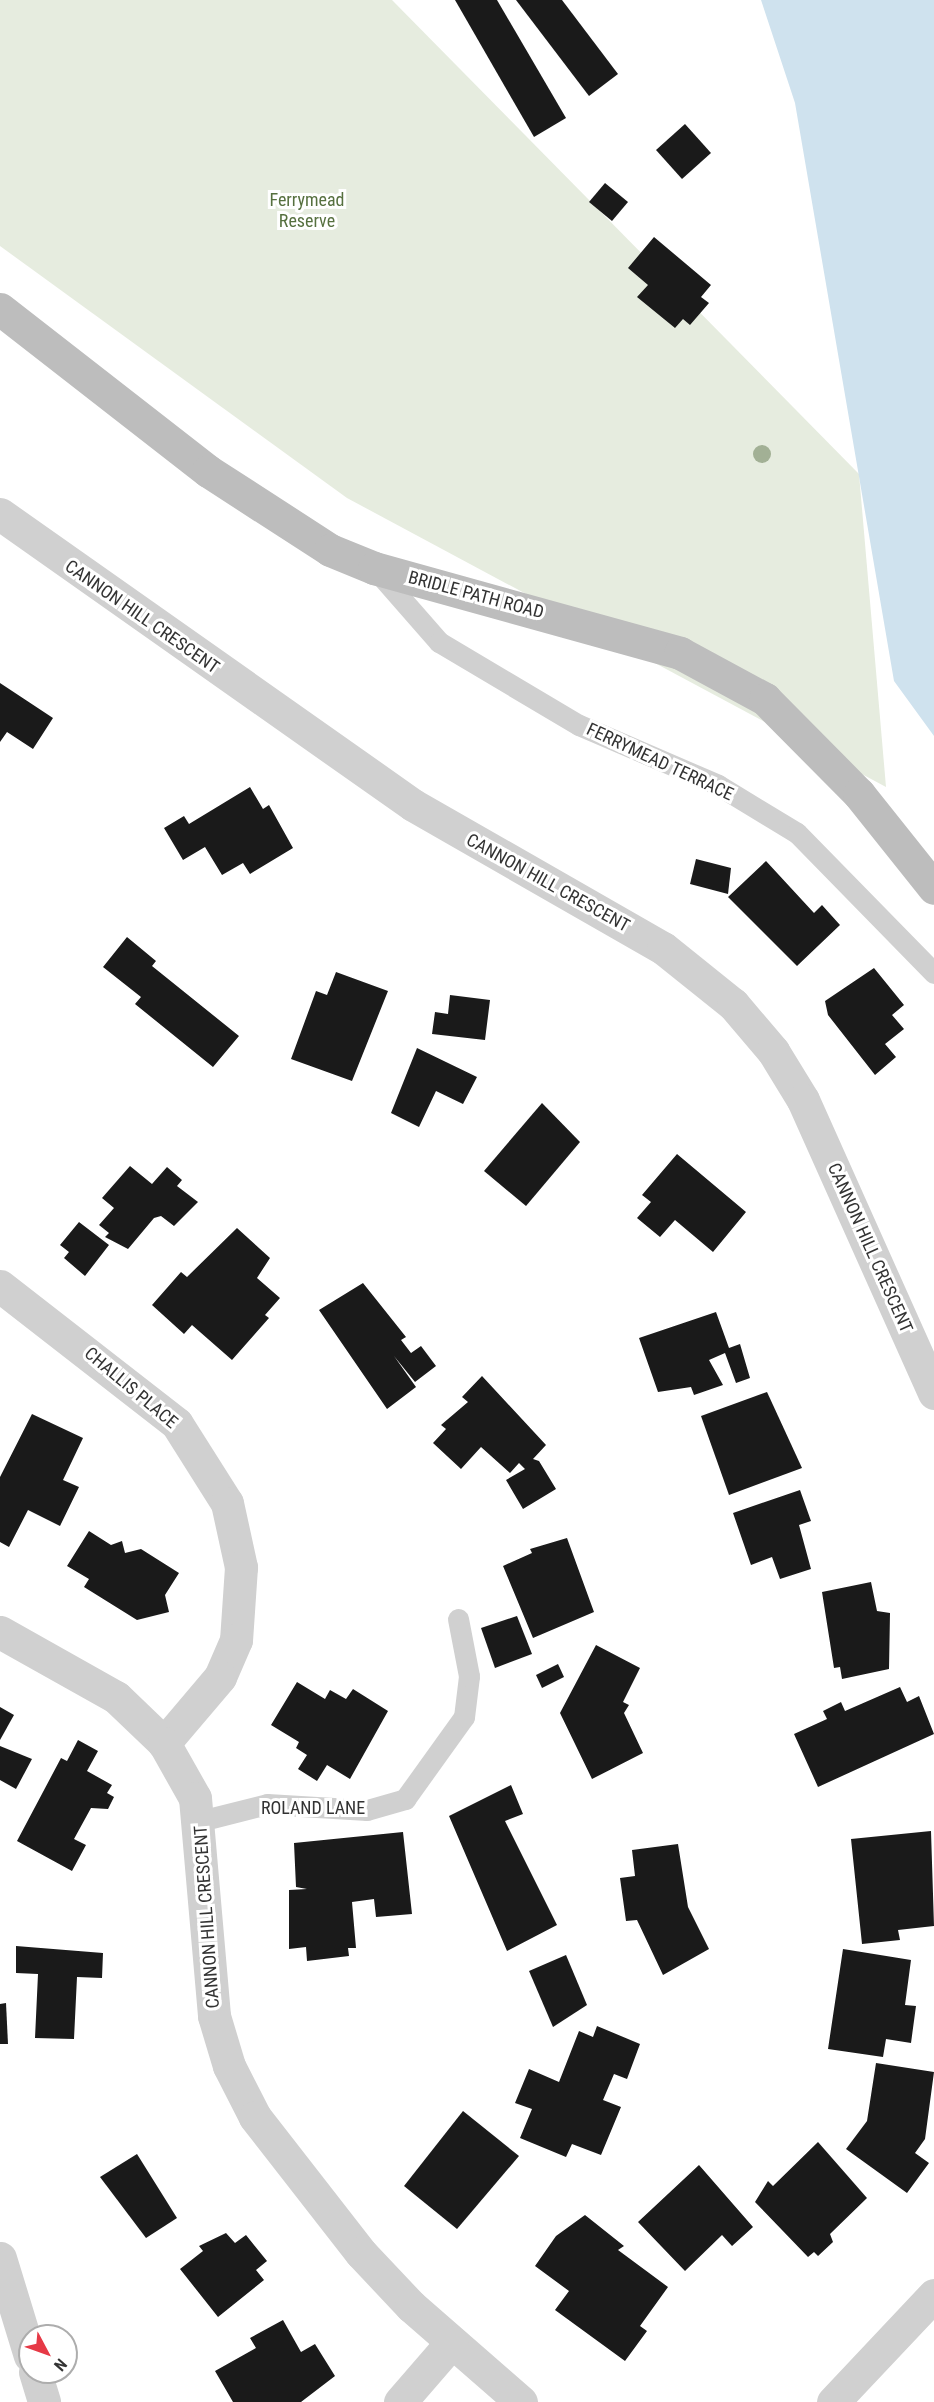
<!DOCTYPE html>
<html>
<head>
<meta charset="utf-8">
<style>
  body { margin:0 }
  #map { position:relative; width:934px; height:2402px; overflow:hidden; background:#fff; font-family:"Roboto Condensed",sans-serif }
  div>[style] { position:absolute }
  .green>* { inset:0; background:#e6ecdf }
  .water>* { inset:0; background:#cfe2ee }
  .building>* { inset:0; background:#1a1a1a }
  .lane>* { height:21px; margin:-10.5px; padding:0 10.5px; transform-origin:10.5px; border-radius:10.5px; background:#d0d0d0 }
  .street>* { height:33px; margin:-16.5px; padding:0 16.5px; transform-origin:16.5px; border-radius:16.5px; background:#d0d0d0 }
  .secondary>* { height:33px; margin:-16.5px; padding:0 16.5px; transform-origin:16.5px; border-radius:16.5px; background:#bdbdbd }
  .trees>* { width:18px; height:18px; margin:-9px; border-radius:50%; background:#a2b095 }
  span { translate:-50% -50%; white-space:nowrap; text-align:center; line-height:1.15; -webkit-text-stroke:6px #fff; paint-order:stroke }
  .park-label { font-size:18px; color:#56703f }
  .street-label { font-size:18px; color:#333 }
  .north { position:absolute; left:18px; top:2324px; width:60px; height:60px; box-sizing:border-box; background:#fff; border:2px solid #adadad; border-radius:50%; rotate:131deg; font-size:16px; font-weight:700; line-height:24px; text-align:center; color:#333 }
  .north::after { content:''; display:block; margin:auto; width:21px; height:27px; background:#e63946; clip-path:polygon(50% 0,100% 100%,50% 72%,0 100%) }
</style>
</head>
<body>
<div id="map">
  <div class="green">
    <i style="clip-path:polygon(0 0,392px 0,859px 474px,886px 787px,347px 498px,0 246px)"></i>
  </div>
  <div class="water">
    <i style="clip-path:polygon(761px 0,934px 0,934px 736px,894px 681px,795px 103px)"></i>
  </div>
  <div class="building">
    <i style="clip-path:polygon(455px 0,497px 0,566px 118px,534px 137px)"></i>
    <i style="clip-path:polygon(516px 0,562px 0,618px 74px,589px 96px)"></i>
    <i style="clip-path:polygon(685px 124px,711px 153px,682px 179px,656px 150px)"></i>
    <i style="clip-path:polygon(605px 183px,628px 202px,612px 221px,589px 202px)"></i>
    <i style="clip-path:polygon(654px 237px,711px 285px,701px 297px,709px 303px,690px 325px,683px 319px,675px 328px,637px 297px,648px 285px,628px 268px)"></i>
    <i style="clip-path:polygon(0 683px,53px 718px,33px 749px,7px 732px,0 742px)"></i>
    <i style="clip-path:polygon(250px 787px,263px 809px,269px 805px,293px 848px,250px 874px,243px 863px,222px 875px,205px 847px,183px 860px,164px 828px,184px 816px,189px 824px)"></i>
    <i style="clip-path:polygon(696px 859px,731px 868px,728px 894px,690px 884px)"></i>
    <i style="clip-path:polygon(766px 861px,814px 913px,822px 905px,840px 925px,797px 966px,728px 897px)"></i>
    <i style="clip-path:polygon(127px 937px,156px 961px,152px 966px,239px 1036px,213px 1067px,135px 1004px,141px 997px,103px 967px)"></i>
    <i style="clip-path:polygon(874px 968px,904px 1005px,892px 1015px,904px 1029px,885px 1044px,896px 1057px,875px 1075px,828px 1015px,825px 1001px)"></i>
    <i style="clip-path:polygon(336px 972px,388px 991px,352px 1081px,291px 1059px,316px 991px,327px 995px)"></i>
    <i style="clip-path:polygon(450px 995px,490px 1000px,485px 1040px,432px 1034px,435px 1012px,448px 1014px)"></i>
    <i style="clip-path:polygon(417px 1048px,477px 1077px,463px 1104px,436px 1091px,419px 1127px,391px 1113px)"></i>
    <i style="clip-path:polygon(542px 1103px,580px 1142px,526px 1206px,484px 1171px)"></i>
    <i style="clip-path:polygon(677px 1154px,746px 1212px,713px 1252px,675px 1220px,660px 1237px,637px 1218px,651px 1202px,642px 1195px)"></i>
    <i style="clip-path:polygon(130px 1166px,152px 1184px,167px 1167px,182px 1180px,177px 1186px,198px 1202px,174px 1226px,161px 1216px,154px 1218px,128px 1249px,105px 1237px,109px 1233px,99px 1225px,114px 1208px,102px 1198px)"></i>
    <i style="clip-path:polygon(79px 1222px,109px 1245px,85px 1276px,64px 1258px,69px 1252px,60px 1245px)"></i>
    <i style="clip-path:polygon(237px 1228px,270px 1258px,257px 1278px,280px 1298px,265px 1315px,269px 1318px,232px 1360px,192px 1325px,184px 1334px,152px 1305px,181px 1272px,187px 1277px)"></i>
    <i style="clip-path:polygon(363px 1283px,406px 1337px,401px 1340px,411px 1353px,421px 1346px,436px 1366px,415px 1382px,394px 1356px,416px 1387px,387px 1409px,319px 1310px)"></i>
    <i style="clip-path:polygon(716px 1312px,729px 1348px,740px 1344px,750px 1378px,736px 1383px,725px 1353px,709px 1360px,723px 1385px,694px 1395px,691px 1387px,658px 1392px,639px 1338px)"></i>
    <i style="clip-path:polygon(482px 1376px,546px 1445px,533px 1459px,539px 1461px,556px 1489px,523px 1509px,506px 1480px,525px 1469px,519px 1463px,510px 1473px,481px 1447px,461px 1469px,433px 1443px,446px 1429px,441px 1425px,468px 1402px,462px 1397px)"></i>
    <i style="clip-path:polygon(767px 1392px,802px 1468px,729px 1495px,701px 1416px)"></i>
    <i style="clip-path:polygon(32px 1414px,83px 1438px,63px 1480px,79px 1487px,60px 1526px,28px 1510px,9px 1547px,0 1542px,0 1477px)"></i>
    <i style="clip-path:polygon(800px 1490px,811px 1521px,799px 1525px,811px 1569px,780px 1579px,772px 1557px,751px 1565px,733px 1513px)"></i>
    <i style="clip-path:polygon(89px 1531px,111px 1545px,122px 1541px,125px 1553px,141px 1549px,179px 1573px,165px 1595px,169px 1612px,137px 1620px,84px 1587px,89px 1579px,67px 1566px)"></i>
    <i style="clip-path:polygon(567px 1538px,594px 1612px,533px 1638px,503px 1566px,532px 1553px,530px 1549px)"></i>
    <i style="clip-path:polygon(871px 1582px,877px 1611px,890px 1613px,889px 1669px,842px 1679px,840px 1667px,834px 1668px,822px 1592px)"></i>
    <i style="clip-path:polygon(517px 1616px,532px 1654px,495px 1668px,481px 1628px)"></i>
    <i style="clip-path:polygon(596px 1645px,640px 1668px,623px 1702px,629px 1705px,624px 1713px,643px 1753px,592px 1779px,560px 1713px)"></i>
    <i style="clip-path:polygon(558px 1664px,564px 1677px,542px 1688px,536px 1675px)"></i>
    <i style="clip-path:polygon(297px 1682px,325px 1699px,330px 1690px,346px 1699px,353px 1689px,388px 1711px,350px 1779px,327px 1765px,317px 1781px,298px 1769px,307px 1755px,296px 1748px,299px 1742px,271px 1725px)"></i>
    <i style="clip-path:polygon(900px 1687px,907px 1702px,919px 1696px,934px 1734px,818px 1787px,794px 1734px,827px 1719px,823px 1711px,841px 1702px,845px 1711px)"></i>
    <i style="clip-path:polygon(0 1707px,14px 1715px,0 1740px)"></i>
    <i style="clip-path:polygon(78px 1740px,98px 1751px,87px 1771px,112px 1785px,107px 1793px,114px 1797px,108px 1809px,91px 1808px,74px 1839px,86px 1845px,72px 1871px,17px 1841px,61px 1758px,67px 1761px)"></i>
    <i style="clip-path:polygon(0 1746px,32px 1759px,16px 1789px,0 1780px)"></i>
    <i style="clip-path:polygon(511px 1785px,523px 1814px,505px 1821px,557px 1925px,507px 1951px,449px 1816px)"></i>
    <i style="clip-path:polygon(931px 1831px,934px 1926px,898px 1930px,900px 1940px,862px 1944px,851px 1839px)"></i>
    <i style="clip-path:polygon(403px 1832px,412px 1914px,376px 1917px,374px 1899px,352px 1902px,356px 1948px,348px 1948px,349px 1956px,307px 1961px,306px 1947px,289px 1949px,289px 1890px,307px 1889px,296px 1887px,294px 1843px)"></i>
    <i style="clip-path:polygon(678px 1844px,688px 1907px,709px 1949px,663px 1975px,637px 1920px,626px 1921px,620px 1878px,635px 1876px,632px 1850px)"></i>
    <i style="clip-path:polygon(16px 1946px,103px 1953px,102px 1978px,77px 1977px,74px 2039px,35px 2038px,38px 1974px,16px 1973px)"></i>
    <i style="clip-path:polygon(843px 1949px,911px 1960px,905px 2005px,916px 2006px,911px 2043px,886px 2039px,883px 2057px,828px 2049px)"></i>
    <i style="clip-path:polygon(566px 1955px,587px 2005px,553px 2027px,529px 1971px)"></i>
    <i style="clip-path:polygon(6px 2003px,8px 2044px,0 2044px,0 2004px)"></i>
    <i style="clip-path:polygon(597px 2026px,640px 2044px,627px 2079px,614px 2074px,603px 2100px,621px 2107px,601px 2155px,572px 2144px,566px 2157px,520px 2138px,532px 2109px,515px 2103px,529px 2069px,559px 2082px,579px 2031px,593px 2037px)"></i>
    <i style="clip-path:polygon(876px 2063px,934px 2072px,925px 2139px,915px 2153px,929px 2163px,907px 2193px,846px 2149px,867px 2121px)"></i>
    <i style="clip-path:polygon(463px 2111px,519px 2156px,457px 2229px,404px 2186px)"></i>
    <i style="clip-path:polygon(818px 2142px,867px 2198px,830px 2234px,833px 2242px,818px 2256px,814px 2252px,808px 2257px,755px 2202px,768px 2181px,773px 2186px)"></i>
    <i style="clip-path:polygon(137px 2154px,177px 2218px,146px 2238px,100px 2177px)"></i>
    <i style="clip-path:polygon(699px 2165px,753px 2227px,732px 2246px,722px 2235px,685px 2271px,638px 2222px)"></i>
    <i style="clip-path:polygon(585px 2215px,624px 2246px,618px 2250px,668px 2287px,640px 2326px,647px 2331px,625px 2361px,555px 2310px,569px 2291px,535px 2266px,556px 2236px)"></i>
    <i style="clip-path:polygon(226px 2233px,235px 2243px,246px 2235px,267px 2261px,256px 2270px,264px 2280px,218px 2317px,180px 2269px,203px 2251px,199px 2246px)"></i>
    <i style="clip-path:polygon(283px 2320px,301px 2352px,315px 2344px,335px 2376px,301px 2402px,233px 2402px,215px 2371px,256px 2348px,250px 2338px)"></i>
  </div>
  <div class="lane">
    <i style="left:376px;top:570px;width:96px;rotate:48.8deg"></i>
    <i style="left:439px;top:642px;width:163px;rotate:30.7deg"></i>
    <i style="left:579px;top:725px;width:151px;rotate:23.3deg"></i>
    <i style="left:718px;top:785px;width:92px;rotate:31.3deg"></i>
    <i style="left:797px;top:833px;width:196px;rotate:45.6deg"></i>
    <i style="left:200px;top:1821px;width:69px;rotate:-14.2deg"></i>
    <i style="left:267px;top:1804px;width:100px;rotate:3.4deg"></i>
    <i style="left:367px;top:1810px;width:40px;rotate:-16deg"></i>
    <i style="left:405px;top:1799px;width:101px;rotate:-54.3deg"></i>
    <i style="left:464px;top:1717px;width:41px;rotate:-83deg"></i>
    <i style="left:469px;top:1676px;width:58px;rotate:-100.9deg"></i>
  </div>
  <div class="street">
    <i style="left:0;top:514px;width:505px;rotate:35.17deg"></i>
    <i style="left:413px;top:805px;width:288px;rotate:29.8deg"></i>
    <i style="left:663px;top:948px;width:90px;rotate:38.7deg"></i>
    <i style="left:733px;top:1004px;width:62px;rotate:49.6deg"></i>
    <i style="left:773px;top:1051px;width:57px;rotate:58.5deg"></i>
    <i style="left:803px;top:1100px;width:321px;rotate:65.9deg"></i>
    <i style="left:0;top:1286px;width:224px;rotate:37.9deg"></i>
    <i style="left:177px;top:1424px;width:93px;rotate:57.7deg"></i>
    <i style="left:227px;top:1503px;width:66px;rotate:77.7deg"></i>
    <i style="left:241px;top:1567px;width:73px;rotate:93.9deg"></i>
    <i style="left:236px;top:1640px;width:40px;rotate:113.4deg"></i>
    <i style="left:220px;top:1677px;width:87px;rotate:130.3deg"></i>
    <i style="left:0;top:1632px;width:133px;rotate:29.3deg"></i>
    <i style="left:116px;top:1697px;width:66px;rotate:43.8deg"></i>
    <i style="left:164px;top:1743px;width:63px;rotate:60.6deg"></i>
    <i style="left:195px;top:1798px;width:219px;rotate:85deg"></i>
    <i style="left:214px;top:2016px;width:52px;rotate:73.3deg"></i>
    <i style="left:229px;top:2066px;width:57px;rotate:63deg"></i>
    <i style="left:255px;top:2117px;width:172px;rotate:52.1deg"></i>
    <i style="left:361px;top:2253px;width:73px;rotate:46.7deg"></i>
    <i style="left:411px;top:2306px;width:146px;rotate:41.1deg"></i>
    <i style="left:0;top:2258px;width:102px;rotate:73deg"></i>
    <i style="left:35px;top:2372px;width:31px;rotate:73deg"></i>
    <i style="left:400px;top:2402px;width:79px;rotate:-49.1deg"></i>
    <i style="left:833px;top:2402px;width:147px;rotate:-46.7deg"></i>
  </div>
  <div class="secondary">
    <i style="left:0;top:309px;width:264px;rotate:37.9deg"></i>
    <i style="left:208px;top:471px;width:145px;rotate:32.9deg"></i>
    <i style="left:330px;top:550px;width:48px;rotate:22.2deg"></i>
    <i style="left:374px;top:568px;width:318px;rotate:15.5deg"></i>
    <i style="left:680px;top:653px;width:97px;rotate:28.4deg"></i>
    <i style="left:765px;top:699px;width:134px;rotate:45.3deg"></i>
    <i style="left:859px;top:794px;width:120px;rotate:51.4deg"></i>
  </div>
  <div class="trees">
    <i style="left:762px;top:454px"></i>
  </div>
  <div class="park-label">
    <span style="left:307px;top:211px">Ferrymead<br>Reserve</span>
  </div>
  <div class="street-label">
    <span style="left:476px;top:595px;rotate:15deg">BRIDLE PATH ROAD</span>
    <span style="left:142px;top:617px;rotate:35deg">CANNON HILL CRESCENT</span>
    <span style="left:660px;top:762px;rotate:25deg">FERRYMEAD TERRACE</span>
    <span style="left:548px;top:883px;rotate:29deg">CANNON HILL CRESCENT</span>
    <span style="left:870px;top:1248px;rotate:66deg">CANNON HILL CRESCENT</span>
    <span style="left:131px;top:1388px;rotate:40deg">CHALLIS PLACE</span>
    <span style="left:313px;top:1808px">ROLAND LANE</span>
    <span style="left:207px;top:1917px;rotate:-94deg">CANNON HILL CRESCENT</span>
  </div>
  <div class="north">N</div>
</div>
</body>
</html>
